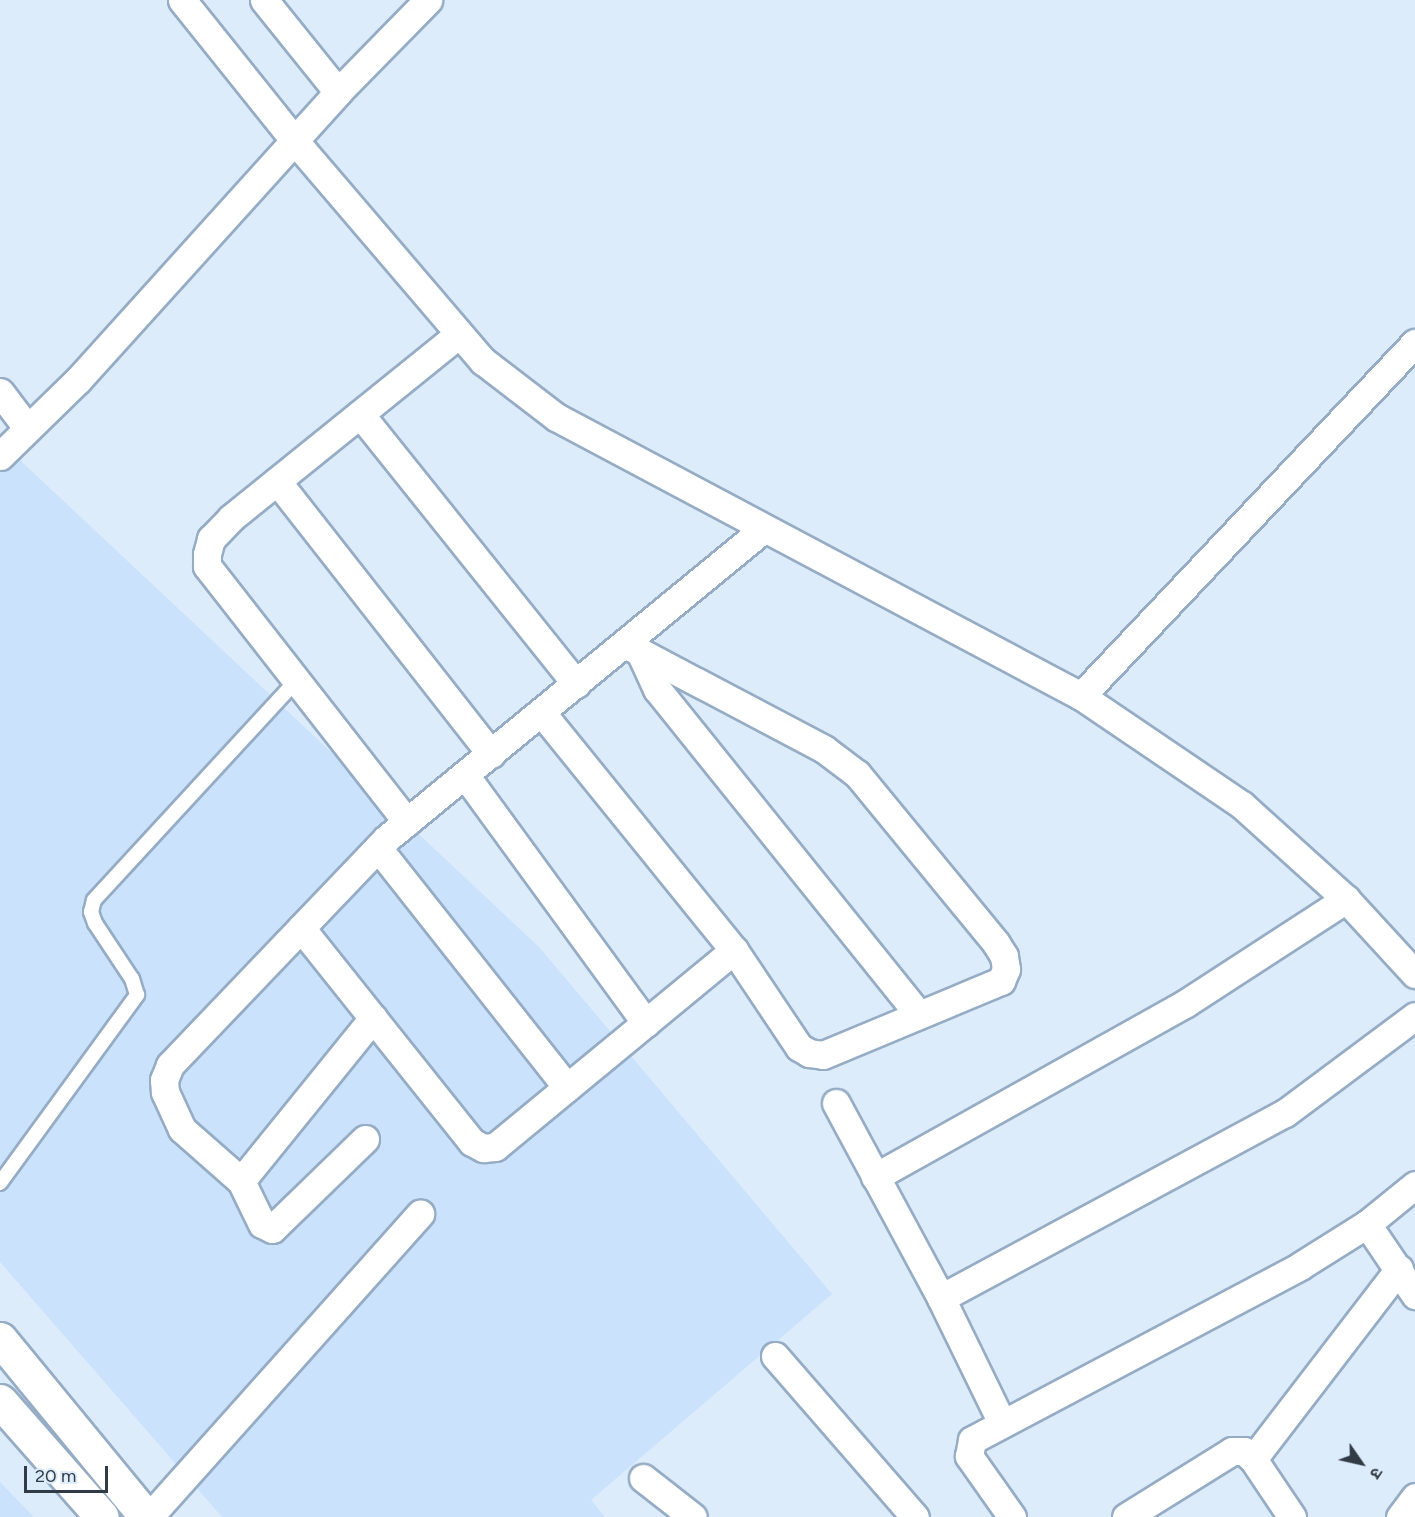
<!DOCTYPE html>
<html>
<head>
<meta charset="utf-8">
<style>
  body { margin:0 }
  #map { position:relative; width:1415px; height:1517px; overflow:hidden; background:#ddecfb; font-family:Figtree,"Noto Sans Devanagari",sans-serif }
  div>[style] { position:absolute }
  .built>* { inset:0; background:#cae2fb }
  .roads { filter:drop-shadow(2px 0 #95acc4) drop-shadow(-2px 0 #95acc4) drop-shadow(0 2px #95acc4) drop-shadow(0 -2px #95acc4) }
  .service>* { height:14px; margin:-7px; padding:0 7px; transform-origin:7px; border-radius:7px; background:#fff }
  .minor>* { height:27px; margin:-13.5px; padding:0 13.5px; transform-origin:13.5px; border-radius:13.5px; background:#fff }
  .tertiary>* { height:33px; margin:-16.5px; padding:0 16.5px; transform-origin:16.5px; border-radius:16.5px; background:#fff }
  span { translate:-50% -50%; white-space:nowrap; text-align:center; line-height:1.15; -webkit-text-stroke:5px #ddecfb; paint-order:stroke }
  .north { position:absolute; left:1331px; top:1433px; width:60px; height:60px; -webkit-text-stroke:4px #ddecfb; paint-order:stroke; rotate:124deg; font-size:16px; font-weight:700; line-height:24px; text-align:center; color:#313b45 }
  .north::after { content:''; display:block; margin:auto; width:21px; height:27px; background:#313b45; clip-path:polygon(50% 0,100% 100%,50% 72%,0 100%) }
  .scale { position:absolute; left:24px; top:1466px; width:84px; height:27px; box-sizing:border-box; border:3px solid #313b45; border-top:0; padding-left:8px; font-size:18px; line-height:21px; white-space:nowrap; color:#313b45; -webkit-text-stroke:4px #ddecfb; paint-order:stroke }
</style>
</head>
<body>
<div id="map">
  <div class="built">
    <i style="clip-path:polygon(0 434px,22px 462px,539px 947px,832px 1294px,591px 1500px,605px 1517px,222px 1517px,0 1262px)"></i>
    <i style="clip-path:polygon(0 1482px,34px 1517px,0 1517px)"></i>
  </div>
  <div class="roads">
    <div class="service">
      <i style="left:0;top:1183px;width:233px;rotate:-53.9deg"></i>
      <i style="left:137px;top:995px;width:17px;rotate:-107deg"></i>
      <i style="left:132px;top:979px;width:67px;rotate:-123.5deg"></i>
      <i style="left:95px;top:923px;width:12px;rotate:-110deg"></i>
      <i style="left:91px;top:912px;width:12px;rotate:-76deg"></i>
      <i style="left:94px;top:900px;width:298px;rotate:-47.3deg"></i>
    </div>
    <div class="minor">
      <i style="left:182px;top:0;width:179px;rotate:51.3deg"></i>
      <i style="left:294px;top:140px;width:291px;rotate:49.5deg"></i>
      <i style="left:483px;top:361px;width:92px;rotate:37.5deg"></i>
      <i style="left:556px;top:417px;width:595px;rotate:27.99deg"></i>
      <i style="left:1081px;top:696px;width:194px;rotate:34.1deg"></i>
      <i style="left:1242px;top:805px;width:140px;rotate:42.1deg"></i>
      <i style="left:1346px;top:899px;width:102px;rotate:47.4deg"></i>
      <i style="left:264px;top:0;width:118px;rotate:51.2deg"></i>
      <i style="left:0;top:392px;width:46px;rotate:52.9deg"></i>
      <i style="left:360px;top:414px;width:346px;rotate:51.3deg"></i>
      <i style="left:0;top:456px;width:109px;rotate:-44.3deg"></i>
      <i style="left:78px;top:380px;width:388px;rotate:-47.9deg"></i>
      <i style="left:338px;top:92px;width:129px;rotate:-45.6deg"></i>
      <i style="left:277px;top:481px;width:347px;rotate:51.9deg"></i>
      <i style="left:640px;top:652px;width:41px;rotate:65.3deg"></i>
      <i style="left:657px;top:689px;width:417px;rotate:51.2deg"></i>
      <i style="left:1081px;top:696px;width:486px;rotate:-46.6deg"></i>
      <i style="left:541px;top:712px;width:306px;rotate:51deg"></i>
      <i style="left:734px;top:950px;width:117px;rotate:56.2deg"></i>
      <i style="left:799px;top:1047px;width:12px;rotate:31deg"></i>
      <i style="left:809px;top:1053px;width:14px;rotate:8deg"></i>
      <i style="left:823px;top:1055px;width:193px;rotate:-22.6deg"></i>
      <i style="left:1001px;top:981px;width:13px;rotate:-67deg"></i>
      <i style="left:1006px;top:969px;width:13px;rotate:-99deg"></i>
      <i style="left:1004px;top:956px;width:15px;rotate:-122deg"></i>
      <i style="left:996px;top:943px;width:219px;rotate:-129.4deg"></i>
      <i style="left:857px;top:774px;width:41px;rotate:-142.9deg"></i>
      <i style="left:824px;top:749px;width:225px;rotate:-152.2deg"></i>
      <i style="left:465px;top:775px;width:307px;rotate:53.9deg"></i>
      <i style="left:407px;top:822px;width:325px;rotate:-128deg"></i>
      <i style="left:207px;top:566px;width:12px;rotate:-90deg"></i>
      <i style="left:207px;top:554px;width:16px;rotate:-75deg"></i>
      <i style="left:211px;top:539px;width:29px;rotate:-46deg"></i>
      <i style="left:231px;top:518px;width:293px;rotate:-38.9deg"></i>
      <i style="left:378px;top:848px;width:305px;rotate:51.7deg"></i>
      <i style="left:301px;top:928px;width:274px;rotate:51.4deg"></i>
      <i style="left:472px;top:1142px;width:13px;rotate:29deg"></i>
      <i style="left:483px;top:1148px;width:12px;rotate:-5deg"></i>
      <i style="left:495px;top:1147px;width:310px;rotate:-39.5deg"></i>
      <i style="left:836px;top:1103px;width:221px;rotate:61.7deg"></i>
      <i style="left:941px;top:1298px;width:139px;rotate:64deg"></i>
      <i style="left:365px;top:1139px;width:129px;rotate:135.9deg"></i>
      <i style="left:272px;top:1229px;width:11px;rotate:-153deg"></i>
      <i style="left:262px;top:1224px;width:48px;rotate:-116deg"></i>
      <i style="left:241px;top:1181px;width:79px;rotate:-138.6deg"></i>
      <i style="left:182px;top:1129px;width:41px;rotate:-114.7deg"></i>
      <i style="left:165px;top:1092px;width:12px;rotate:-95deg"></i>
      <i style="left:164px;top:1080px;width:16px;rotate:-68deg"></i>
      <i style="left:170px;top:1065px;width:313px;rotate:-46.3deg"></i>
      <i style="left:386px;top:839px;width:489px;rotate:-39.4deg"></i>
      <i style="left:875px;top:1177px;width:356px;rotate:-29.2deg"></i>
      <i style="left:1186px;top:1003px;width:191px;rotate:-33deg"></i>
      <i style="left:241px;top:1181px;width:210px;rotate:-51deg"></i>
      <i style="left:1367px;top:1224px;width:86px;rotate:55.9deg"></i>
      <i style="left:941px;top:1298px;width:391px;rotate:-28.3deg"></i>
      <i style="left:1285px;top:1113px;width:162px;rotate:-36.7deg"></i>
      <i style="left:775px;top:1356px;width:213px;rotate:49deg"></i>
      <i style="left:1253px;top:1459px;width:240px;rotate:-52.5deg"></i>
      <i style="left:643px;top:1478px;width:63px;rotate:38deg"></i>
      <i style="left:149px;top:1517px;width:407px;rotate:-48.2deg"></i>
      <i style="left:1012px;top:1517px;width:75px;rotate:-125.2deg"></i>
      <i style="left:969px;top:1456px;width:16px;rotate:-79deg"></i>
      <i style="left:972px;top:1440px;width:371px;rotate:-27.9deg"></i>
      <i style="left:1300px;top:1266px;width:79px;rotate:-32.1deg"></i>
      <i style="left:1367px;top:1224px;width:62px;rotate:-39.1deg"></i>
      <i style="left:1126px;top:1517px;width:125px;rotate:-31.9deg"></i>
      <i style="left:1232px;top:1451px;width:12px"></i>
      <i style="left:1244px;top:1451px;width:12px;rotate:42deg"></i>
      <i style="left:1253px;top:1459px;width:70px;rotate:56.1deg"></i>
      <i style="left:1400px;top:1517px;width:25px;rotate:-53deg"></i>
    </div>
    <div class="tertiary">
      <i style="left:0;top:1339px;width:230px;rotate:50.6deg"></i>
      <i style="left:0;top:1401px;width:154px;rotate:48.7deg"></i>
    </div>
  </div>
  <div class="north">उ</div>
  <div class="scale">20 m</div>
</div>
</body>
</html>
